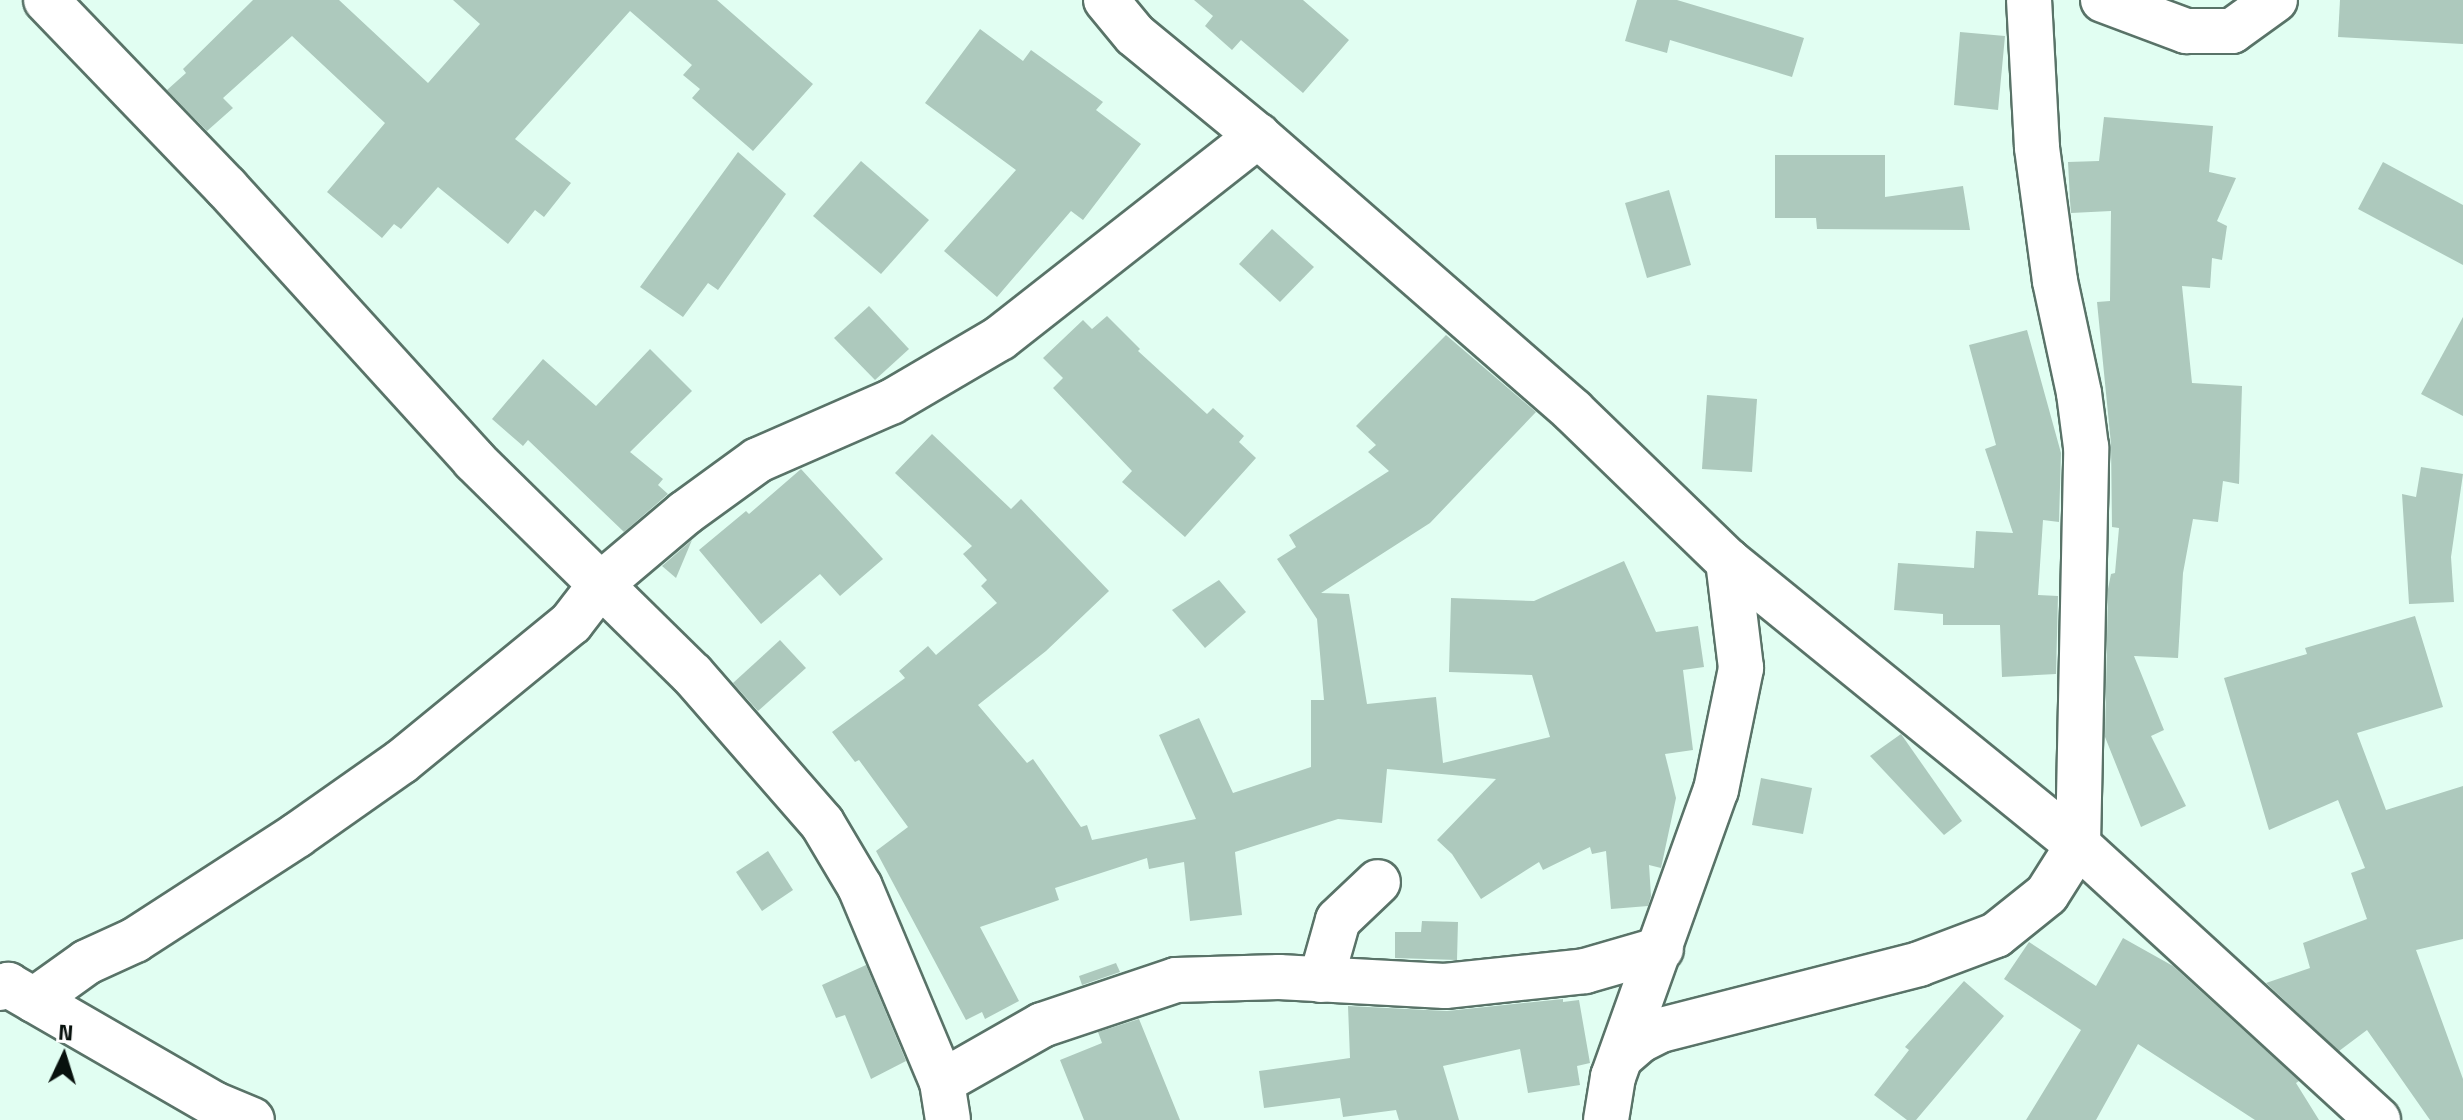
<!DOCTYPE html>
<html>
<head>
<meta charset="utf-8">
<style>
  body { margin:0 }
  #map { position:relative; width:2463px; height:1120px; overflow:hidden; background:#e1fef2; font-family:"Titillium Web",sans-serif }
  div>[style] { position:absolute }
  .building>* { inset:0; background:#adc9bd }
  .roads { filter:drop-shadow(2px 0 #597368) drop-shadow(-2px 0 #597368) drop-shadow(0 2px #597368) drop-shadow(0 -2px #597368) }
  .minor>* { height:44px; margin:-22px; padding:0 22px; transform-origin:22px; border-radius:22px; background:#fff }
  span { translate:-50% -50%; white-space:nowrap; text-align:center; line-height:1.15; -webkit-text-stroke:8px #fff; paint-order:stroke }
  .north { position:absolute; left:24px; top:1016px; width:80px; height:80px; -webkit-text-stroke:6px #fff; paint-order:stroke; rotate:4deg; font-size:22px; font-weight:700; line-height:32px; text-align:center; color:#08110d }
  .north::after { content:''; display:block; margin:auto; width:28px; height:36px; background:#08110d; clip-path:polygon(50% 0,100% 100%,50% 72%,0 100%) }
</style>
</head>
<body>
<div id="map">
  <div class="building">
    <i style="clip-path:polygon(253px 0,339px 0,428px 83px,480px 24px,453px 0,717px 0,813px 84px,753px 151px,692px 98px,700px 89px,683px 75px,692px 65px,630px 11px,515px 139px,571px 183px,544px 217px,535px 210px,508px 244px,438px 187px,401px 229px,394px 224px,382px 238px,327px 192px,385px 123px,292px 36px,223px 98px,233px 108px,207px 131px,167px 90px,186px 73px,183px 69px)"></i>
    <i style="clip-path:polygon(1194px 0,1303px 0,1349px 40px,1303px 93px,1241px 40px,1232px 50px,1205px 26px,1213px 16px)"></i>
    <i style="clip-path:polygon(1637px 0,1677px 0,1804px 38px,1792px 77px,1670px 40px,1667px 53px,1625px 41px)"></i>
    <i style="clip-path:polygon(2340px 0,2463px 0,2463px 44px,2338px 37px)"></i>
    <i style="clip-path:polygon(980px 29px,1023px 61px,1031px 50px,1103px 102px,1096px 110px,1141px 144px,1083px 220px,1071px 211px,997px 297px,944px 251px,1016px 170px,925px 103px)"></i>
    <i style="clip-path:polygon(1960px 32px,2005px 36px,1998px 110px,1954px 105px)"></i>
    <i style="clip-path:polygon(2104px 117px,2213px 126px,2209px 172px,2236px 178px,2217px 221px,2227px 226px,2222px 260px,2212px 258px,2210px 288px,2182px 286px,2192px 383px,2242px 386px,2239px 484px,2223px 481px,2218px 522px,2193px 519px,2183px 573px,2178px 658px,2134px 656px,2164px 730px,2151px 736px,2186px 806px,2141px 827px,2105px 737px,2108px 589px,2111px 574px,2115px 573px,2119px 528px,2112px 527px,2111px 444px,2097px 302px,2110px 301px,2111px 211px,2071px 213px,2070px 201px,2068px 162px,2099px 161px)"></i>
    <i style="clip-path:polygon(738px 152px,786px 194px,718px 290px,708px 283px,683px 317px,640px 287px)"></i>
    <i style="clip-path:polygon(1775px 155px,1885px 155px,1885px 197px,1963px 186px,1970px 230px,1817px 229px,1816px 218px,1775px 218px)"></i>
    <i style="clip-path:polygon(861px 161px,929px 220px,881px 274px,813px 216px)"></i>
    <i style="clip-path:polygon(2383px 162px,2463px 205px,2463px 265px,2358px 209px)"></i>
    <i style="clip-path:polygon(1669px 190px,1691px 265px,1647px 278px,1625px 203px)"></i>
    <i style="clip-path:polygon(1272px 229px,1314px 267px,1280px 302px,1239px 264px)"></i>
    <i style="clip-path:polygon(869px 306px,909px 349px,875px 380px,834px 338px)"></i>
    <i style="clip-path:polygon(1107px 316px,1140px 349px,1138px 351px,1207px 414px,1213px 408px,1244px 436px,1239px 442px,1256px 458px,1185px 537px,1122px 482px,1132px 471px,1053px 388px,1063px 378px,1043px 358px,1083px 320px,1092px 329px)"></i>
    <i style="clip-path:polygon(2463px 317px,2463px 416px,2421px 394px)"></i>
    <i style="clip-path:polygon(2027px 330px,2061px 453px,2059px 522px,2043px 520px,2038px 595px,2058px 596px,2056px 674px,2002px 677px,2000px 625px,1943px 625px,1943px 614px,1894px 610px,1898px 563px,1974px 568px,1976px 531px,2013px 533px,1985px 449px,1996px 445px,1969px 345px)"></i>
    <i style="clip-path:polygon(1446px 335px,1536px 412px,1430px 523px,1321px 593px,1349px 594px,1367px 704px,1436px 697px,1443px 763px,1550px 737px,1532px 675px,1449px 672px,1451px 598px,1534px 601px,1624px 561px,1656px 632px,1698px 626px,1704px 667px,1683px 670px,1693px 750px,1665px 754px,1676px 798px,1661px 868px,1649px 865px,1651px 896px,1648px 906px,1611px 909px,1606px 851px,1592px 854px,1590px 847px,1543px 870px,1539px 862px,1481px 899px,1452px 854px,1437px 840px,1496px 779px,1387px 769px,1382px 823px,1338px 819px,1235px 852px,1242px 915px,1190px 921px,1184px 862px,1149px 869px,1147px 858px,1055px 888px,1059px 900px,980px 927px,1019px 1001px,985px 1019px,982px 1012px,966px 1020px,876px 851px,908px 827px,859px 760px,855px 762px,832px 732px,905px 678px,899px 671px,928px 646px,936px 655px,997px 603px,981px 586px,987px 580px,963px 554px,972px 546px,895px 473px,932px 434px,1011px 509px,1021px 499px,1109px 591px,1046px 651px,978px 705px,1027px 763px,1033px 759px,1081px 827px,1087px 825px,1092px 840px,1196px 819px,1159px 735px,1199px 718px,1233px 793px,1311px 767px,1311px 700px,1324px 700px,1317px 619px,1277px 559px,1296px 547px,1289px 535px,1389px 471px,1368px 452px,1376px 445px,1356px 426px)"></i>
    <i style="clip-path:polygon(650px 349px,692px 391px,630px 452px,663px 479px,658px 485px,668px 494px,624px 532px,528px 440px,523px 446px,492px 419px,543px 359px,596px 406px)"></i>
    <i style="clip-path:polygon(1707px 395px,1757px 399px,1752px 472px,1702px 469px)"></i>
    <i style="clip-path:polygon(2421px 467px,2463px 474px,2451px 557px,2454px 602px,2409px 604px,2402px 494px,2416px 497px)"></i>
    <i style="clip-path:polygon(801px 469px,883px 559px,840px 596px,820px 574px,761px 624px,699px 550px,746px 511px,749px 514px)"></i>
    <i style="clip-path:polygon(692px 540px,676px 578px,662px 566px)"></i>
    <i style="clip-path:polygon(1219px 580px,1246px 612px,1205px 648px,1172px 610px)"></i>
    <i style="clip-path:polygon(2415px 616px,2443px 707px,2357px 733px,2386px 810px,2463px 786px,2463px 939px,2416px 950px,2463px 1079px,2463px 1120px,2430px 1120px,2367px 1030px,2339px 1051px,2266px 983px,2310px 968px,2303px 943px,2367px 919px,2351px 873px,2365px 868px,2338px 800px,2269px 830px,2224px 678px,2307px 654px,2305px 648px)"></i>
    <i style="clip-path:polygon(780px 640px,806px 668px,758px 711px,733px 683px)"></i>
    <i style="clip-path:polygon(1901px 734px,1962px 821px,1944px 835px,1870px 756px)"></i>
    <i style="clip-path:polygon(1761px 778px,1812px 788px,1803px 834px,1752px 825px)"></i>
    <i style="clip-path:polygon(768px 851px,793px 890px,762px 911px,736px 872px)"></i>
    <i style="clip-path:polygon(1422px 921px,1458px 922px,1457px 960px,1395px 958px,1395px 932px,1421px 932px)"></i>
    <i style="clip-path:polygon(2123px 938px,2173px 966px,2299px 1081px,2296px 1083px,2319px 1120px,2255px 1120px,2138px 1044px,2096px 1120px,2026px 1120px,2081px 1030px,2004px 979px,2029px 942px,2096px 986px)"></i>
    <i style="clip-path:polygon(1116px 963px,1120px 972px,1082px 985px,1079px 976px)"></i>
    <i style="clip-path:polygon(866px 965px,906px 1061px,871px 1079px,845px 1015px,836px 1018px,822px 985px)"></i>
    <i style="clip-path:polygon(1964px 981px,2004px 1016px,1916px 1120px,1907px 1120px,1874px 1095px,1909px 1050px,1905px 1047px)"></i>
    <i style="clip-path:polygon(1563px 999px,1563px 1002px,1579px 1000px,1590px 1063px,1577px 1066px,1580px 1085px,1528px 1093px,1520px 1049px,1443px 1066px,1459px 1120px,1399px 1120px,1396px 1110px,1343px 1117px,1340px 1098px,1264px 1108px,1259px 1071px,1350px 1058px,1348px 1006px,1447px 1011px)"></i>
    <i style="clip-path:polygon(1139px 1019px,1180px 1120px,1084px 1120px,1060px 1060px,1102px 1043px,1098px 1032px)"></i>
  </div>
  <div class="roads">
    <div class="minor">
      <i style="left:46px;top:0;width:260px;rotate:46.1deg"></i>
      <i style="left:226px;top:187px;width:369px;rotate:47.7deg"></i>
      <i style="left:474px;top:460px;width:305px;rotate:44.5deg"></i>
      <i style="left:692px;top:674px;width:198px;rotate:48.9deg"></i>
      <i style="left:822px;top:823px;width:74px;rotate:59.3deg"></i>
      <i style="left:860px;top:887px;width:212px;rotate:67.2deg"></i>
      <i style="left:942px;top:1082px;width:38px;rotate:81deg"></i>
      <i style="left:1106px;top:0;width:45px;rotate:50.4deg"></i>
      <i style="left:1135px;top:35px;width:159px;rotate:39.4deg"></i>
      <i style="left:1258px;top:136px;width:418px;rotate:41.1deg"></i>
      <i style="left:1573px;top:411px;width:216px;rotate:44.1deg"></i>
      <i style="left:1728px;top:561px;width:451px;rotate:39.1deg"></i>
      <i style="left:2078px;top:845px;width:407px;rotate:42.5deg"></i>
      <i style="left:2103px;top:0;width:89px;rotate:20.5deg"></i>
      <i style="left:2186px;top:31px;width:46px"></i>
      <i style="left:2232px;top:31px;width:53px;rotate:-35.8deg"></i>
      <i style="left:1321px;top:980px;width:62px;rotate:-74.2deg"></i>
      <i style="left:1338px;top:920px;width:55px;rotate:-43.5deg"></i>
      <i style="left:0;top:988px;width:9px;rotate:-21deg"></i>
      <i style="left:8px;top:985px;width:238px;rotate:30deg"></i>
      <i style="left:214px;top:1104px;width:41px;rotate:22.8deg"></i>
      <i style="left:34px;top:1000px;width:65px;rotate:-35.6deg"></i>
      <i style="left:87px;top:962px;width:53px;rotate:-24.6deg"></i>
      <i style="left:135px;top:940px;width:193px;rotate:-32.9deg"></i>
      <i style="left:297px;top:835px;width:127px;rotate:-35.1deg"></i>
      <i style="left:401px;top:762px;width:220px;rotate:-39.3deg"></i>
      <i style="left:571px;top:623px;width:49px;rotate:-52.4deg"></i>
      <i style="left:601px;top:584px;width:110px;rotate:-40.2deg"></i>
      <i style="left:685px;top:513px;width:90px;rotate:-36deg"></i>
      <i style="left:758px;top:460px;width:145px;rotate:-23.6deg"></i>
      <i style="left:891px;top:402px;width:126px;rotate:-30.4deg"></i>
      <i style="left:1000px;top:338px;width:328px;rotate:-38.1deg"></i>
      <i style="left:1622px;top:1056px;width:23px;rotate:-41deg"></i>
      <i style="left:1639px;top:1041px;width:25px;rotate:-27deg"></i>
      <i style="left:1661px;top:1030px;width:266px;rotate:-14.3deg"></i>
      <i style="left:1919px;top:964px;width:82px;rotate:-20.6deg"></i>
      <i style="left:1996px;top:935px;width:65px;rotate:-38.8deg"></i>
      <i style="left:2047px;top:894px;width:58px;rotate:-57.7deg"></i>
      <i style="left:2078px;top:845px;width:398px;rotate:-88.8deg"></i>
      <i style="left:2086px;top:447px;width:54px;rotate:-97.4deg"></i>
      <i style="left:2079px;top:393px;width:115px;rotate:-102.1deg"></i>
      <i style="left:2055px;top:281px;width:135px;rotate:-97.7deg"></i>
      <i style="left:2037px;top:147px;width:147px;rotate:-93.1deg"></i>
      <i style="left:942px;top:1082px;width:115px;rotate:-29.7deg"></i>
      <i style="left:1042px;top:1025px;width:141px;rotate:-18.6deg"></i>
      <i style="left:1176px;top:980px;width:103px;rotate:-1.7deg"></i>
      <i style="left:1279px;top:977px;width:166px;rotate:3.1deg"></i>
      <i style="left:1445px;top:986px;width:141px;rotate:-6.1deg"></i>
      <i style="left:1585px;top:971px;width:79px;rotate:-16.1deg"></i>
      <i style="left:1606px;top:1120px;width:44px;rotate:-80.8deg"></i>
      <i style="left:1613px;top:1077px;width:305px;rotate:-70.3deg"></i>
      <i style="left:1716px;top:790px;width:125px;rotate:-78.4deg"></i>
      <i style="left:1741px;top:668px;width:108px;rotate:-96.9deg"></i>
    </div>
  </div>
  <div class="north">N</div>
</div>
</body>
</html>
